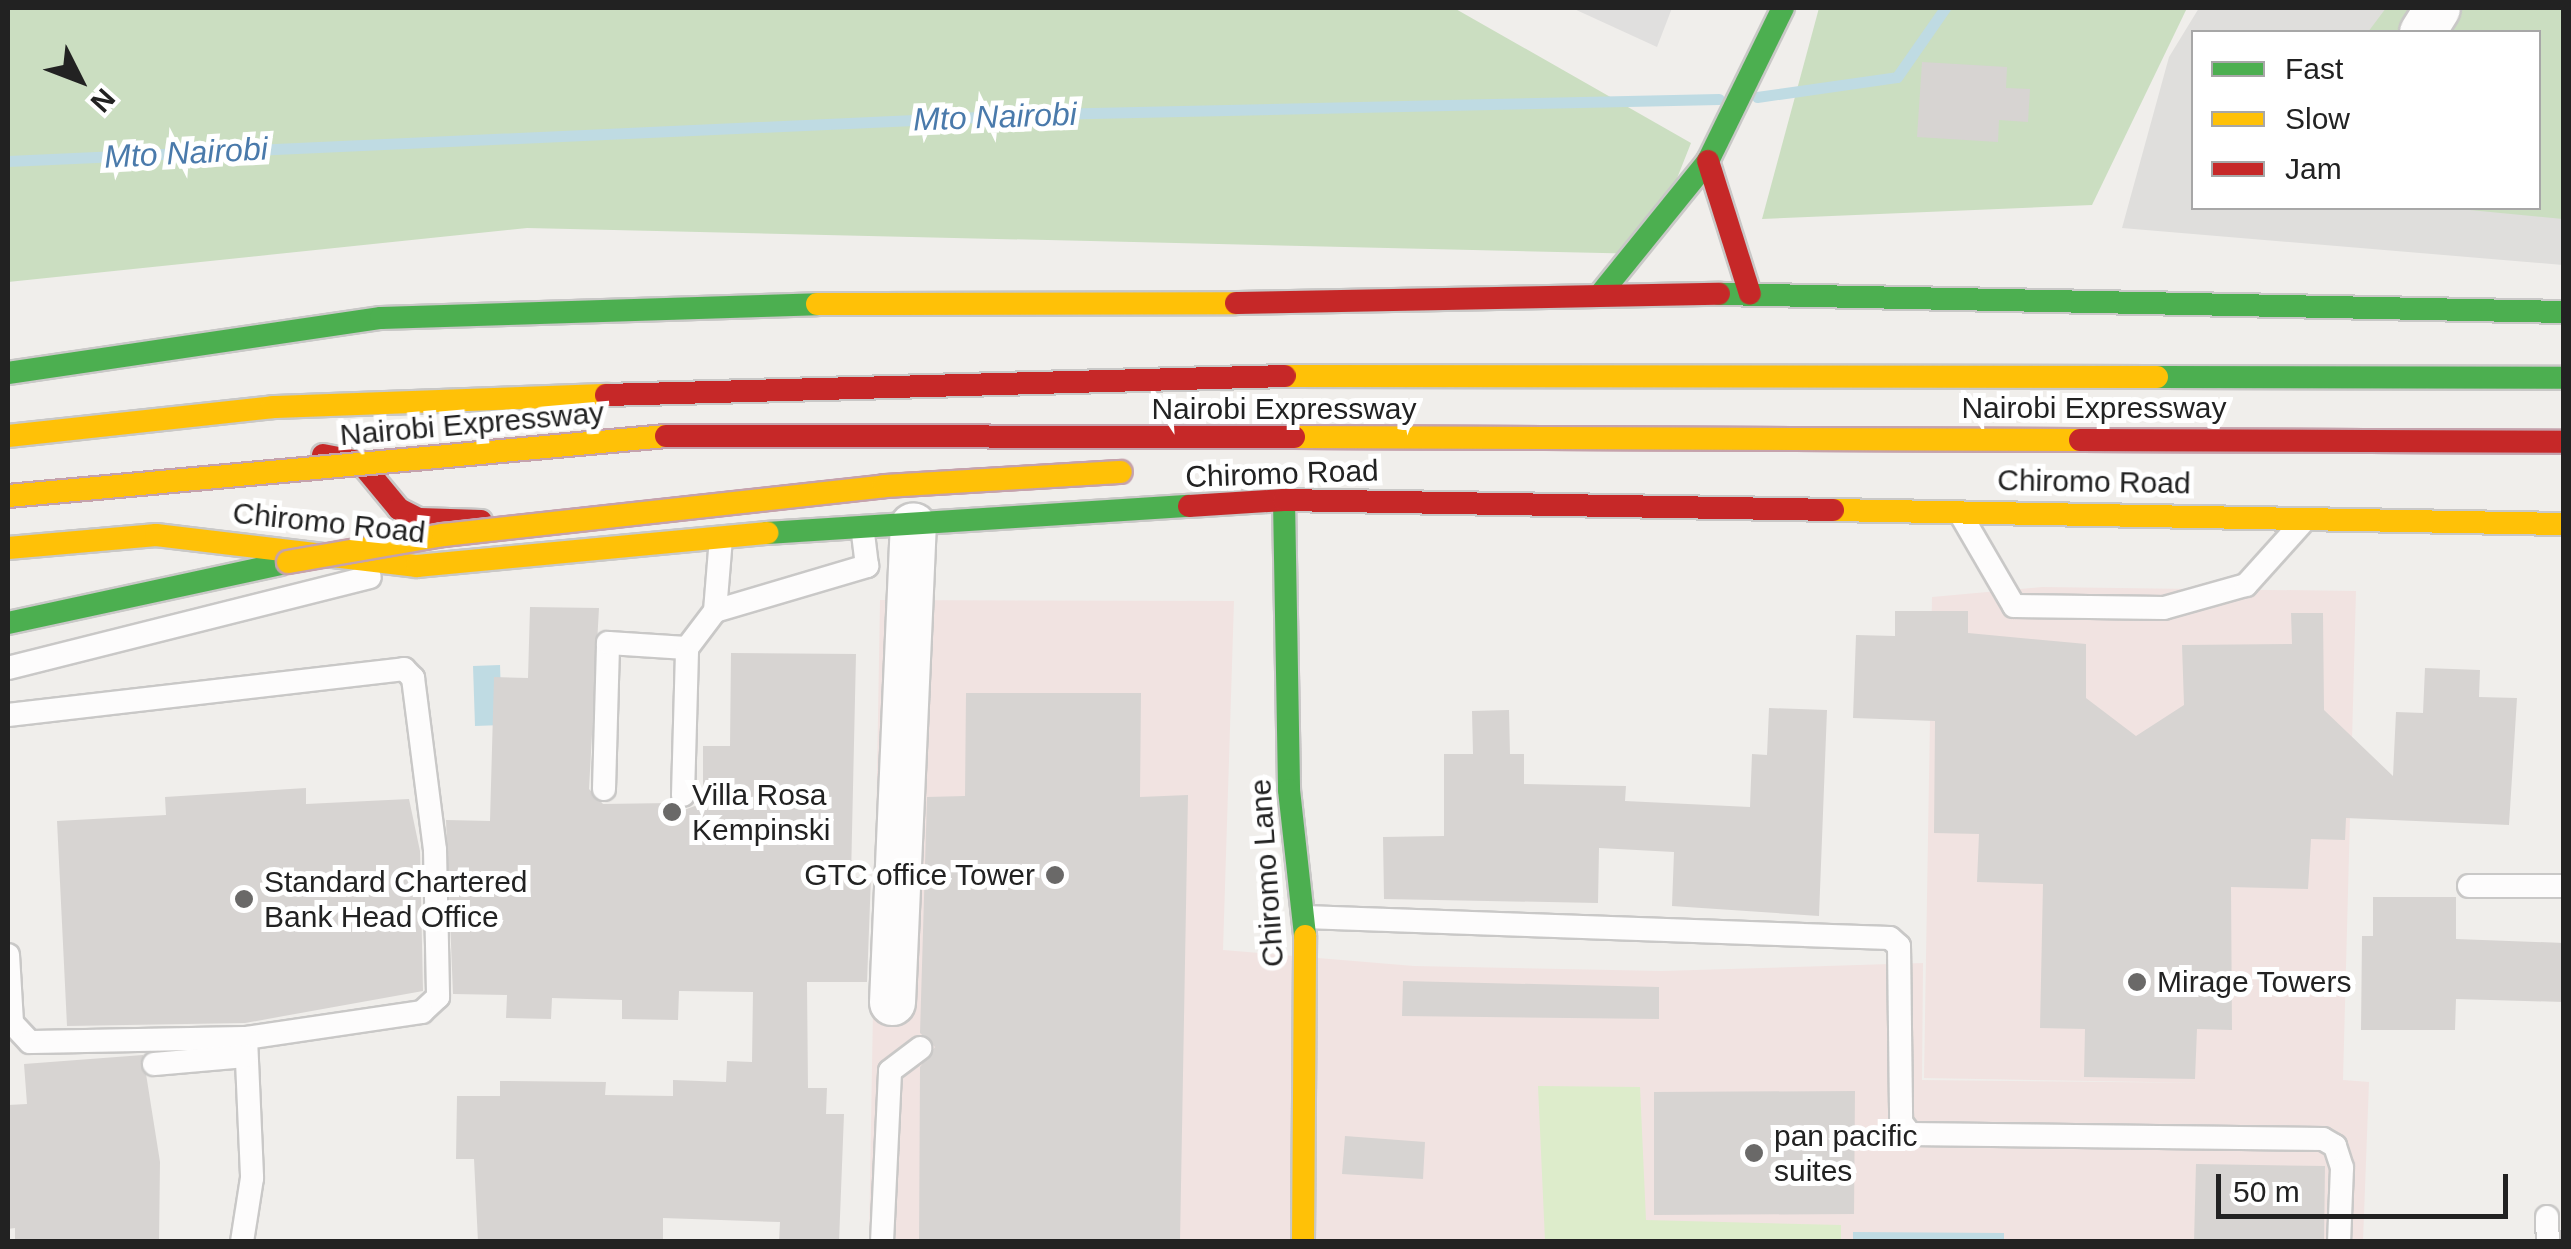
<!DOCTYPE html>
<html>
<head>
<meta charset="utf-8">
<style>
  body { margin:0 }
  #map { position:relative; width:2571px; height:1249px; overflow:hidden; background:#f0eeeb; font-family:Arial,sans-serif }
  div>[style] { position:absolute }
  .residential>* { inset:0; background:#dfdedc }
  .commercial>* { inset:0; background:#f1e3e1 }
  .grass>* { inset:0; background:#ddeccb }
  .forest>* { inset:0; background:#cbdec1 }
  .parking>* { inset:0; background:#e0dfde }
  .water>* { inset:0; background:#bfdbe3 }
  .stream>* { height:11px; margin:-5.5px; padding:0 5.5px; transform-origin:5.5px; border-radius:5.5px; background:#bfdbe3 }
  .building>* { inset:0; background:#d7d4d2 }
  .roads { filter:drop-shadow(2px 0 #c9c8c7) drop-shadow(-2px 0 #c9c8c7) drop-shadow(0 2px #c9c8c7) drop-shadow(0 -2px #c9c8c7) }
  .lane>* { height:22px; margin:-11px; padding:0 11px; transform-origin:11px; border-radius:11px; background:#fdfcfc }
  .street>* { height:45px; margin:-22.5px; padding:0 22.5px; transform-origin:22.5px; border-radius:22.5px; background:#fdfcfc }
  .fast>* { height:22px; margin:-11px; padding:0 11px; transform-origin:11px; border-radius:11px; background:#4caf50 }
  .slow>* { height:22px; margin:-11px; padding:0 11px; transform-origin:11px; border-radius:11px; background:#ffc107 }
  .jam>* { height:22px; margin:-11px; padding:0 11px; transform-origin:11px; border-radius:11px; background:#c62828 }
  .bridges { filter:drop-shadow(2px 0 #c5a2ac) drop-shadow(-2px 0 #c5a2ac) drop-shadow(0 2px #c5a2ac) drop-shadow(0 -2px #c5a2ac) }
  .slow-bridge>* { height:22px; margin:-11px; padding:0 11px; transform-origin:11px; border-radius:11px; background:#ffc107 }
  .jam-bridge>* { height:22px; margin:-11px; padding:0 11px; transform-origin:11px; border-radius:11px; background:#c62828 }
  .dots>* { width:28px; height:28px; translate:-50% -50%; box-sizing:border-box; border:5px solid #fff; border-radius:50% }
  span { translate:-50% -50%; white-space:nowrap; text-align:center; line-height:1.15; -webkit-text-stroke:10px #fff; paint-order:stroke }
  .street-label { font-size:30px; color:#222 }
  .poi-label { font-size:30px; color:#222 }
  .left { translate:0 -50%; text-align:left }
  .right { translate:-100% -50%; text-align:right }
  .water-label { font-size:32px; color:#4a7aab; font-style:italic }
  .frame { position:absolute; inset:0; border:10px solid #222; pointer-events:none }
  .legend { position:absolute; left:2191px; top:30px; width:350px; height:180px; box-sizing:border-box; background:#fff; border:2px solid #a7a7a7; margin:0; padding:12px 18px; list-style:none; font-size:30px; color:#222 }
  .legend li { display:flex; align-items:center; gap:20px; height:50px }
  .legend b { width:50px; border:2px solid #a7a7a7 }
  .north { position:absolute; left:30px; top:30px; width:100px; height:100px; -webkit-text-stroke:8px #fff; paint-order:stroke; rotate:132deg; font-size:28px; font-weight:700; line-height:40px; text-align:center; color:#222 }
  .north::after { content:''; display:block; margin:auto; width:35px; height:45px; background:#222; clip-path:polygon(50% 0,100% 100%,50% 72%,0 100%) }
  .scale { position:absolute; left:2216px; top:1174px; width:292px; height:45px; box-sizing:border-box; border:5px solid #222; border-top:0; padding-left:12px; font-size:30px; line-height:35px; white-space:nowrap; color:#222; -webkit-text-stroke:8px #fff; paint-order:stroke }
</style>
</head>
<body>
<div id="map">
  <div class="residential">
    <i style="clip-path:polygon(evenodd,2199px 8px,2563px 8px,2563px 265px,2122px 228px,2169px 57px,2199px 8px,2194px 32px,2538px 32px,2538px 208px,2194px 208px,2194px 32px)"></i>
  </div>
  <div class="commercial">
    <i style="clip-path:polygon(2042px 587px,2356px 591px,2343px 1080px,2369px 1082px,2363px 1241px,869px 1242px,880px 600px,1234px 601px,1223px 950px,1414px 966px,1662px 971px,1923px 963px,1922px 1080px,2211px 1083px,1924px 1078px,1932px 597px)"></i>
  </div>
  <div class="grass">
    <i style="clip-path:polygon(1538px 1086px,1640px 1087px,1646px 1220px,1841px 1225px,1841px 1241px,1545px 1241px)"></i>
  </div>
  <div class="forest">
    <i style="clip-path:polygon(8px 8px,1454px 8px,1691px 143px,1647px 254px,527px 228px,8px 282px)"></i>
    <i style="clip-path:polygon(1819px 8px,2187px 8px,2092px 205px,1762px 219px)"></i>
    <i style="clip-path:polygon(2386px 8px,2563px 8px,2563px 219px,2449px 208px,2538px 208px,2538px 32px,2368px 32px)"></i>
  </div>
  <div class="parking">
    <i style="clip-path:polygon(1572px 8px,1672px 8px,1657px 47px)"></i>
  </div>
  <div class="water">
    <i style="clip-path:polygon(500px 665px,502px 725px,475px 726px,473px 666px)"></i>
    <i style="clip-path:polygon(1853px 1232px,2004px 1233px,2004px 1241px,1853px 1241px)"></i>
  </div>
  <div class="stream">
    <i style="left:1757px;top:97px;width:141px;rotate:-8.1deg"></i>
    <i style="left:1897px;top:77px;width:84px;rotate:-55.2deg"></i>
    <i style="left:8px;top:161px;width:1040px;rotate:-2.59deg"></i>
    <i style="left:1047px;top:114px;width:672px;rotate:-1.28deg"></i>
  </div>
  <div class="building">
    <i style="clip-path:polygon(1922px 62px,2007px 67px,2006px 88px,2030px 89px,2028px 122px,1999px 120px,1998px 142px,1917px 137px)"></i>
    <i style="clip-path:polygon(530px 607px,599px 608px,589px 789px,603px 804px,670px 803px,684px 810px,703px 803px,703px 746px,730px 746px,731px 653px,856px 654px,851px 877px,871px 877px,867px 982px,807px 982px,808px 1088px,827px 1088px,826px 1114px,844px 1114px,839px 1242px,779px 1242px,780px 1222px,663px 1218px,663px 1242px,478px 1242px,474px 1159px,456px 1159px,457px 1096px,500px 1096px,500px 1081px,606px 1082px,605px 1095px,673px 1096px,673px 1080px,726px 1082px,727px 1061px,752px 1062px,753px 992px,679px 991px,678px 1020px,622px 1019px,622px 1000px,552px 998px,551px 1019px,506px 1018px,507px 995px,453px 994px,446px 820px,490px 821px,494px 677px,528px 678px)"></i>
    <i style="clip-path:polygon(1895px 611px,1968px 611px,1968px 633px,2086px 644px,2086px 698px,2136px 736px,2184px 705px,2182px 645px,2292px 644px,2291px 613px,2323px 613px,2324px 710px,2393px 776px,2396px 712px,2423px 713px,2425px 668px,2480px 670px,2479px 697px,2517px 698px,2509px 825px,2346px 818px,2345px 840px,2311px 839px,2308px 889px,2231px 887px,2232px 1030px,2197px 1029px,2195px 1079px,2084px 1077px,2085px 1029px,2040px 1028px,2043px 884px,1977px 882px,1979px 834px,1934px 833px,1935px 721px,1853px 718px,1856px 635px,1895px 636px)"></i>
    <i style="clip-path:polygon(966px 693px,1141px 693px,1140px 797px,1188px 795px,1180px 1242px,919px 1242px,920px 1067px,935px 1047px,920px 1033px,927px 797px,965px 796px)"></i>
    <i style="clip-path:polygon(1769px 708px,1827px 710px,1819px 916px,1672px 906px,1674px 852px,1599px 848px,1598px 903px,1384px 899px,1383px 837px,1444px 836px,1444px 754px,1473px 754px,1472px 711px,1509px 710px,1510px 754px,1524px 754px,1524px 784px,1626px 786px,1625px 801px,1750px 807px,1752px 754px,1767px 755px)"></i>
    <i style="clip-path:polygon(306px 788px,306px 804px,409px 799px,420px 851px,423px 991px,245px 1023px,67px 1026px,57px 821px,166px 815px,165px 797px)"></i>
    <i style="clip-path:polygon(2373px 897px,2456px 897px,2456px 939px,2564px 943px,2564px 1002px,2456px 999px,2455px 1030px,2361px 1030px,2362px 936px,2373px 936px)"></i>
    <i style="clip-path:polygon(1403px 981px,1659px 987px,1659px 1019px,1402px 1016px)"></i>
    <i style="clip-path:polygon(143px 1055px,160px 1162px,159px 1242px,15px 1242px,15px 1228px,8px 1229px,8px 1105px,27px 1104px,24px 1064px)"></i>
    <i style="clip-path:polygon(1855px 1091px,1854px 1214px,1654px 1215px,1654px 1092px)"></i>
    <i style="clip-path:polygon(1345px 1136px,1425px 1142px,1423px 1179px,1342px 1174px)"></i>
    <i style="clip-path:polygon(2196px 1164px,2325px 1166px,2324px 1242px,2194px 1242px)"></i>
  </div>
  <div class="roads">
    <div class="lane">
      <i style="left:1961px;top:515px;width:105px;rotate:59.8deg"></i>
      <i style="left:2014px;top:606px;width:150px;rotate:0.8deg"></i>
      <i style="left:2164px;top:608px;width:85px;rotate:-15.7deg"></i>
      <i style="left:2246px;top:585px;width:82px;rotate:-48deg"></i>
      <i style="left:715px;top:611px;width:159px;rotate:-16.5deg"></i>
      <i style="left:867px;top:566px;width:39px;rotate:-97deg"></i>
      <i style="left:8px;top:668px;width:373px;rotate:-14.1deg"></i>
      <i style="left:8px;top:715px;width:399px;rotate:-6.6deg"></i>
      <i style="left:404px;top:669px;width:13px;rotate:45deg"></i>
      <i style="left:413px;top:678px;width:173px;rotate:82.7deg"></i>
      <i style="left:435px;top:850px;width:147px;rotate:88.8deg"></i>
      <i style="left:438px;top:997px;width:22px;rotate:137deg"></i>
      <i style="left:422px;top:1012px;width:178px;rotate:171.6deg"></i>
      <i style="left:604px;top:789px;width:146px;rotate:-88.4deg"></i>
      <i style="left:608px;top:643px;width:79px;rotate:3.6deg"></i>
      <i style="left:683px;top:795px;width:147px;rotate:-88.4deg"></i>
      <i style="left:687px;top:648px;width:46px;rotate:-52.9deg"></i>
      <i style="left:715px;top:611px;width:73px;rotate:-85.3deg"></i>
      <i style="left:2469px;top:886px;width:95px"></i>
      <i style="left:1305px;top:917px;width:585px;rotate:2.06deg"></i>
      <i style="left:1890px;top:938px;width:12px;rotate:42deg"></i>
      <i style="left:1899px;top:946px;width:176px;rotate:89.3deg"></i>
      <i style="left:1901px;top:1122px;width:15px;rotate:53deg"></i>
      <i style="left:1910px;top:1134px;width:413px;rotate:0.7deg"></i>
      <i style="left:2323px;top:1139px;width:14px;rotate:30deg"></i>
      <i style="left:2335px;top:1146px;width:23px;rotate:72deg"></i>
      <i style="left:2342px;top:1168px;width:74px;rotate:92.3deg"></i>
      <i style="left:8px;top:955px;width:68px;rotate:86.6deg"></i>
      <i style="left:12px;top:1023px;width:26px;rotate:47deg"></i>
      <i style="left:30px;top:1042px;width:216px;rotate:-1.1deg"></i>
      <i style="left:246px;top:1038px;width:140px;rotate:87.5deg"></i>
      <i style="left:252px;top:1178px;width:65px;rotate:98.9deg"></i>
      <i style="left:154px;top:1064px;width:92px;rotate:-5deg"></i>
      <i style="left:2547px;top:1217px;width:25px;rotate:88deg"></i>
      <i style="left:882px;top:1242px;width:171px;rotate:-87.3deg"></i>
      <i style="left:890px;top:1071px;width:38px;rotate:-37deg"></i>
    </div>
    <div class="street">
      <i style="left:2422px;top:32px;width:28px;rotate:-58deg"></i>
      <i style="left:892px;top:1002px;width:477px;rotate:-87.5deg"></i>
    </div>
    <div class="fast">
      <i style="left:1602px;top:292px;width:169px;rotate:-51deg"></i>
      <i style="left:1708px;top:161px;width:170px;rotate:-63.9deg"></i>
      <i style="left:1719px;top:294px;width:845px;rotate:1.22deg"></i>
      <i style="left:8px;top:373px;width:377px;rotate:-8.4deg"></i>
      <i style="left:381px;top:318px;width:436px;rotate:-1.8deg"></i>
      <i style="left:2157px;top:377px;width:407px;rotate:0.1deg"></i>
      <i style="left:1284px;top:500px;width:290px;rotate:89deg"></i>
      <i style="left:1289px;top:790px;width:147px;rotate:83.7deg"></i>
      <i style="left:767px;top:533px;width:423px;rotate:-3.7deg"></i>
      <i style="left:8px;top:623px;width:278px;rotate:-12.2deg"></i>
    </div>
    <div class="slow">
      <i style="left:817px;top:304px;width:419px;rotate:-0.1deg"></i>
      <i style="left:1285px;top:376px;width:872px;rotate:0.07deg"></i>
      <i style="left:8px;top:436px;width:267px;rotate:-6.2deg"></i>
      <i style="left:273px;top:407px;width:333px;rotate:-2.1deg"></i>
      <i style="left:1833px;top:510px;width:731px;rotate:1.1deg"></i>
      <i style="left:8px;top:548px;width:149px;rotate:-5deg"></i>
      <i style="left:156px;top:535px;width:263px;rotate:6.8deg"></i>
      <i style="left:417px;top:566px;width:352px;rotate:-5.4deg"></i>
      <i style="left:1303px;top:1242px;width:306px;rotate:-89.6deg"></i>
    </div>
    <div class="jam">
      <i style="left:1708px;top:161px;width:139px;rotate:72.5deg"></i>
      <i style="left:1236px;top:303px;width:483px;rotate:-1.1deg"></i>
      <i style="left:606px;top:395px;width:679px;rotate:-1.6deg"></i>
      <i style="left:323px;top:455px;width:38px;rotate:11deg"></i>
      <i style="left:360px;top:462px;width:61px;rotate:50.3deg"></i>
      <i style="left:399px;top:509px;width:22px;rotate:27deg"></i>
      <i style="left:419px;top:519px;width:62px;rotate:1.8deg"></i>
      <i style="left:1189px;top:506px;width:95px;rotate:-3.6deg"></i>
      <i style="left:1284px;top:500px;width:549px;rotate:1.04deg"></i>
    </div>
  </div>
  <div class="bridges">
    <div class="slow-bridge">
      <i style="left:1294px;top:437px;width:786px;rotate:0.22deg"></i>
      <i style="left:8px;top:496px;width:661px;rotate:-5.21deg"></i>
      <i style="left:288px;top:562px;width:157px;rotate:-9.9deg"></i>
      <i style="left:443px;top:535px;width:444px;rotate:-6.3deg"></i>
      <i style="left:884px;top:486px;width:237px;rotate:-3.4deg"></i>
    </div>
    <div class="jam-bridge">
      <i style="left:666px;top:436px;width:628px;rotate:0.09deg"></i>
      <i style="left:2080px;top:440px;width:484px;rotate:0.2deg"></i>
    </div>
  </div>
  <div class="dots">
    <i style="left:672px;top:812px;background:#6a6968"></i>
    <i style="left:1055px;top:875px;background:#6a6968"></i>
    <i style="left:244px;top:899px;background:#6a6968"></i>
    <i style="left:2137px;top:982px;background:#6a6968"></i>
    <i style="left:1754px;top:1153px;background:#6a6968"></i>
  </div>
  <div class="street-label">
    <span style="left:2094px;top:408px">Nairobi Expressway</span>
    <span style="left:1284px;top:409px">Nairobi Expressway</span>
    <span style="left:472px;top:424px;rotate:-5deg">Nairobi Expressway</span>
    <span style="left:1282px;top:474px;rotate:-2deg">Chiromo Road</span>
    <span style="left:2094px;top:482px;rotate:1deg">Chiromo Road</span>
    <span style="left:329px;top:523px;rotate:6deg">Chiromo Road</span>
    <span style="left:1267px;top:873px;rotate:-94deg">Chiromo Lane</span>
  </div>
  <div class="poi-label">
    <span class="left" style="left:692px;top:812px">Villa Rosa<br>Kempinski</span>
    <span class="right" style="left:1035px;top:875px">GTC office Tower</span>
    <span class="left" style="left:264px;top:899px">Standard Chartered<br>Bank Head Office</span>
    <span class="left" style="left:2157px;top:982px">Mirage Towers</span>
    <span class="left" style="left:1774px;top:1153px">pan pacific<br>suites</span>
  </div>
  <div class="water-label">
    <span style="left:995px;top:117px;rotate:-2deg">Mto Nairobi</span>
    <span style="left:186px;top:153px;rotate:-3deg">Mto Nairobi</span>
  </div>
  <div class="frame"></div>
  <ul class="legend">
  <li><b style="height:12px;background:#4caf50"></b>Fast</li>
  <li><b style="height:12px;background:#ffc107"></b>Slow</li>
  <li><b style="height:12px;background:#c62828"></b>Jam</li>
  </ul>
  <div class="north">N</div>
  <div class="scale">50 m</div>
</div>
</body>
</html>
